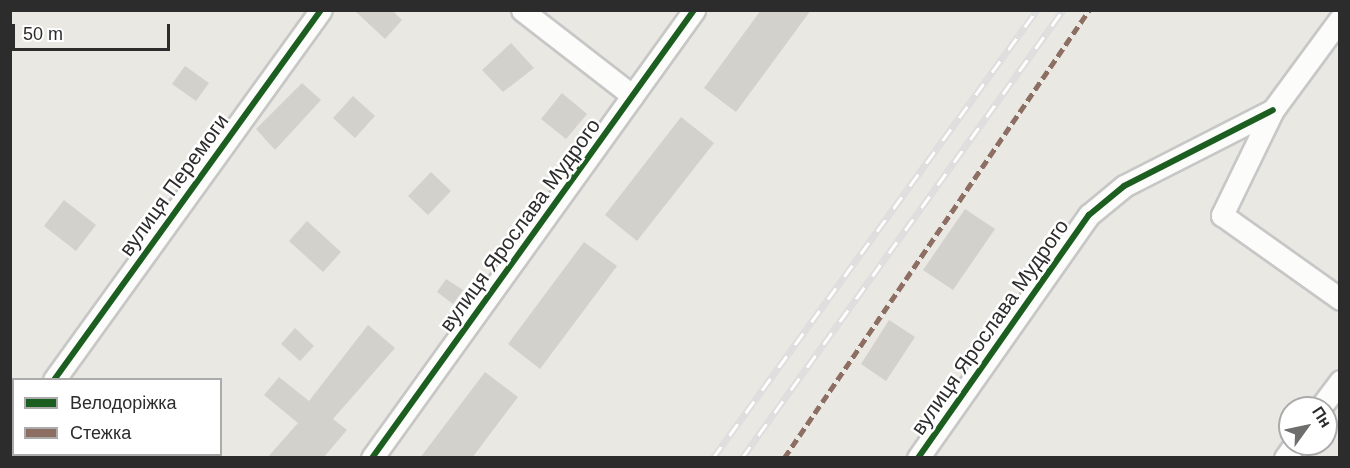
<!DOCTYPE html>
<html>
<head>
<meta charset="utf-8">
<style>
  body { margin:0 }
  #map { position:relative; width:1350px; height:468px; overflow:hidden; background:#eae8e2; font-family:Helvetica,sans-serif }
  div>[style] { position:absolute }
  .building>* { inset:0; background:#d3d1cc }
  .roads { filter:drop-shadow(2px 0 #c8c7c7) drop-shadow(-2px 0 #c8c7c7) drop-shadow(0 2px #c8c7c7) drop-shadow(0 -2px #c8c7c7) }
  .minor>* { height:21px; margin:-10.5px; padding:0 10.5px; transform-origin:10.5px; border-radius:10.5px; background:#fcfcfb }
  .rail>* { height:7px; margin-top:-3.5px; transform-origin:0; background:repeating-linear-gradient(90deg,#fff 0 14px,#dededf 0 28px); box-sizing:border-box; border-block:2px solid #dededf }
  .quiet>* { height:4.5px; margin-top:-2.25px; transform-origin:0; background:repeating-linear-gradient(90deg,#8d6e63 0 9px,transparent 0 13.5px) }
  .cycleway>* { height:6px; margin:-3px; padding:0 3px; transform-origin:3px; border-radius:3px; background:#1b5e20 }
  span { translate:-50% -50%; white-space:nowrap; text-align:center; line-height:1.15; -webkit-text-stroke:5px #fff; paint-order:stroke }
  .street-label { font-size:21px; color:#2c2c2c }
  .frame { position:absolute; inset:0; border:12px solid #2c2c2c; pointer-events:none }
  .legend { position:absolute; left:12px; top:378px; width:210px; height:78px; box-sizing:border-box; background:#fff; border:2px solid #ababab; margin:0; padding:8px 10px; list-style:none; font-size:18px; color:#2c2c2c }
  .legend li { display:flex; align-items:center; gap:12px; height:30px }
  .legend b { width:30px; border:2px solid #ababab }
  .north { position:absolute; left:1278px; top:396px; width:60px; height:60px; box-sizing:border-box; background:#fff; border:2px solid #ababab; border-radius:50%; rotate:57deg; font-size:16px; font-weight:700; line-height:24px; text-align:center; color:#2c2c2c }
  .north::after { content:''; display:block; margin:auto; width:21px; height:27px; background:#6e6e6c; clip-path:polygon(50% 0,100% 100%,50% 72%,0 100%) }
  .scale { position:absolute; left:12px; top:24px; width:158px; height:27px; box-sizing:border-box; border:3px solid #2c2c2c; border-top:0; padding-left:8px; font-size:18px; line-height:21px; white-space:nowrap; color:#2c2c2c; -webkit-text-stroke:4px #fff; paint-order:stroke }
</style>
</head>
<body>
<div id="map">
  <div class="building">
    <i style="clip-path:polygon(354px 10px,392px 10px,402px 20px,385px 39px)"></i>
    <i style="clip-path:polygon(761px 10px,811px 10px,736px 112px,704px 88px)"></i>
    <i style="clip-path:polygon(511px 43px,534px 68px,503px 92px,482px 70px)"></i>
    <i style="clip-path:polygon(185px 66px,209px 83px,196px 101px,172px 84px)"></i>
    <i style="clip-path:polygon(302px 83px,321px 100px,275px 150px,256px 129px)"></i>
    <i style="clip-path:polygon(562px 93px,587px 114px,566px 139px,541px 119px)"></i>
    <i style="clip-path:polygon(353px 96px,375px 116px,355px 138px,333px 118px)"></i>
    <i style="clip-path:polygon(681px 117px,714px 143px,637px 241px,605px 215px)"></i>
    <i style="clip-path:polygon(431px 172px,451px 191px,428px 215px,408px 196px)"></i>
    <i style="clip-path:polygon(64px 200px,96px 225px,76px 251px,44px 226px)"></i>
    <i style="clip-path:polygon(965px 209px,995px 229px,953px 290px,923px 270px)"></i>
    <i style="clip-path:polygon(307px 221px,341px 252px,323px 272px,289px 241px)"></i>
    <i style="clip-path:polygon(584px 242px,617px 266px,540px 369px,508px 344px)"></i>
    <i style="clip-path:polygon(446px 279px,463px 290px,453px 304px,437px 292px)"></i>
    <i style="clip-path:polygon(889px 320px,915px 337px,886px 381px,861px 364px)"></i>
    <i style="clip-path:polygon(368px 325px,395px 348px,333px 419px,347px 430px,323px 458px,267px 458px,298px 423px,264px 395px,279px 377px,309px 401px)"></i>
    <i style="clip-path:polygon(295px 328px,314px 346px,300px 361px,281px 344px)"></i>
    <i style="clip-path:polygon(485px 372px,518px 397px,472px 458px,420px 458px)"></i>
  </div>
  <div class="roads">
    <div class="minor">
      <i style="left:522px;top:10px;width:140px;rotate:37.8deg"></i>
      <i style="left:1340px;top:19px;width:113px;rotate:126.4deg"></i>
      <i style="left:1273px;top:110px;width:117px;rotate:115.9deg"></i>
      <i style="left:1222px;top:215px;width:145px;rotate:35.4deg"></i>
      <i style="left:54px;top:380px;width:456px;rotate:-54.2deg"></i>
      <i style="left:1320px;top:408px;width:34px;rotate:-53deg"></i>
      <i style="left:10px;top:440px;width:6px;rotate:-45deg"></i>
      <i style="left:372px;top:458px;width:552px;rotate:-54.29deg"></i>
      <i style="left:918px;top:458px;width:297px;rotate:-54.9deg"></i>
      <i style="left:1089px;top:215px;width:45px;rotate:-39.6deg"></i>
      <i style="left:1124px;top:186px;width:167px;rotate:-27deg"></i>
      <i style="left:1285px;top:458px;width:17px;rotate:-54deg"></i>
    </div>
  </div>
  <div class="rail">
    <i style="left:713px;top:458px;width:553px;rotate:-54.13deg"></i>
    <i style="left:742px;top:458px;width:551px;rotate:-54.38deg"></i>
  </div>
  <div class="quiet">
    <i style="left:784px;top:458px;width:542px;rotate:-55.75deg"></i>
    <i style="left:799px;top:458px;width:9px"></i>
  </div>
  <div class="cycleway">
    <i style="left:54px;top:380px;width:456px;rotate:-54.2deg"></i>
    <i style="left:372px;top:458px;width:552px;rotate:-54.29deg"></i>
    <i style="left:918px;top:458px;width:297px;rotate:-54.9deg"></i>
    <i style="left:1089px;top:215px;width:45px;rotate:-39.6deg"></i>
    <i style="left:1124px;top:186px;width:167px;rotate:-27deg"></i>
  </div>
  <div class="street-label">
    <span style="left:174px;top:185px;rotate:-54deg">вулиця Перемоги</span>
    <span style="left:520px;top:225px;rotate:-54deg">вулиця Ярослава Мудрого</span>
    <span style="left:990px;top:327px;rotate:-55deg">вулиця Ярослава Мудрого</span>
  </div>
  <div class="frame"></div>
  <ul class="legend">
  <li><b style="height:8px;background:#1b5e20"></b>Велодоріжка</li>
  <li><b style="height:8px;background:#8d6e63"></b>Стежка</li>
  </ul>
  <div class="north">Пн</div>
  <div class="scale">50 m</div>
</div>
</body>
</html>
